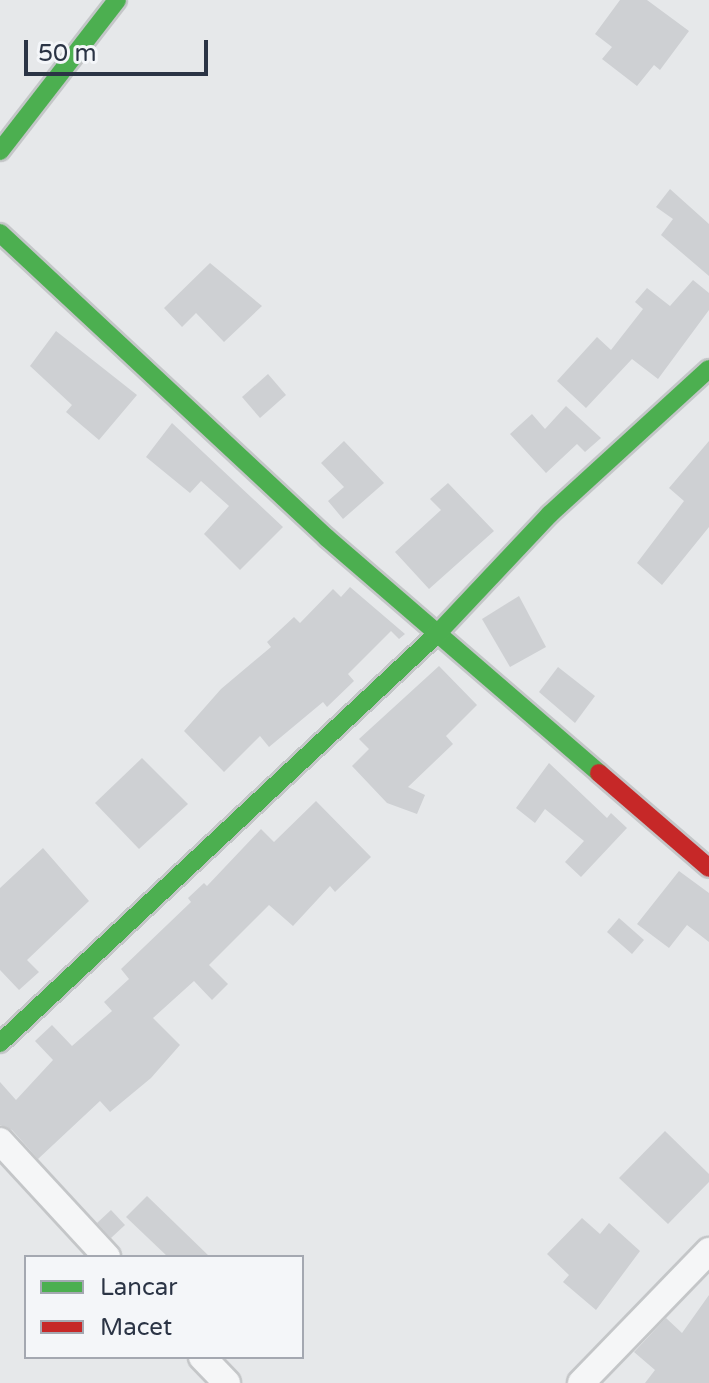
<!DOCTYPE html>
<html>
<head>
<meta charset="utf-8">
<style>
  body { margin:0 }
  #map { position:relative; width:709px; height:1383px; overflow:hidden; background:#e6e8ea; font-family:"Varela Round",sans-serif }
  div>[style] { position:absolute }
  .building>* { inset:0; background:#ced0d3 }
  .roads { filter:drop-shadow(2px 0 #c4c6c8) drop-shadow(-2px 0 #c4c6c8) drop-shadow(0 2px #c4c6c8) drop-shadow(0 -2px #c4c6c8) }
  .street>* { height:26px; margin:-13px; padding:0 13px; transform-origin:13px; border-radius:13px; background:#f5f6f7 }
  .fast>* { height:18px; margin:-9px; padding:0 9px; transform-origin:9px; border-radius:9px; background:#4caf50 }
  .jam>* { height:18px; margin:-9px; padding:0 9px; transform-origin:9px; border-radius:9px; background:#c62828 }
  span { translate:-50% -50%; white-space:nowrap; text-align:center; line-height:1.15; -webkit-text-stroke:7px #f4f6f9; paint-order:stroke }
  .legend { position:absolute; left:24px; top:1255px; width:280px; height:104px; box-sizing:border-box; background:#f4f6f9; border:2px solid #a4a8b1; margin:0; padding:10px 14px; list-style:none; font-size:24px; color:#2b3445 }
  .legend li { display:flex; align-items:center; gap:16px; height:40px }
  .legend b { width:40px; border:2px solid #a4a8b1 }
  .scale { position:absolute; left:24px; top:40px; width:184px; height:36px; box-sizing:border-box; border:4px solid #2b3445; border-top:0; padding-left:10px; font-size:24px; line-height:28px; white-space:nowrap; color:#2b3445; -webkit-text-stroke:6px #f4f6f9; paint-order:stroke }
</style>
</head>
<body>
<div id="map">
  <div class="building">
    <i style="clip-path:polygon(620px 0,647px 0,689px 31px,660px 70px,654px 65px,637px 86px,602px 59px,612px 47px,595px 34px)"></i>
    <i style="clip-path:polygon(670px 189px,709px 224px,709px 276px,661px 235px,673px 219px,656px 207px)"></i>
    <i style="clip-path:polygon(210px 263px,262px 306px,224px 342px,196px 313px,182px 327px,164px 308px)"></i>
    <i style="clip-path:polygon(693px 280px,709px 293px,709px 310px,658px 379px,632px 359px,586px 408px,557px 381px,597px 337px,611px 350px,643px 309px,635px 302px,647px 288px,670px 306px)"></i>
    <i style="clip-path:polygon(56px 331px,137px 395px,99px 440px,66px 412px,72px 405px,30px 366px)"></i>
    <i style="clip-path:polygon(268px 374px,286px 395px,260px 418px,242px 397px)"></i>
    <i style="clip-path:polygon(566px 406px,601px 438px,585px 452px,577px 444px,546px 473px,510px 434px,532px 414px,545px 429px)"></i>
    <i style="clip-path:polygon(172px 423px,283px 527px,240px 570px,204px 534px,229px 506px,201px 481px,190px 493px,146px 457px)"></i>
    <i style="clip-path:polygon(344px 441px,384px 483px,343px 519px,328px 501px,344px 487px,321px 463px)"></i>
    <i style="clip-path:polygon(709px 441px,709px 527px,662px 585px,637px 563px,684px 501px,669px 488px)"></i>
    <i style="clip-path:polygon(448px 483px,494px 531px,429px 589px,395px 552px,441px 510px,430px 499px)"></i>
    <i style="clip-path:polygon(350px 587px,405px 634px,399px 639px,391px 631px,348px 674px,354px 681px,327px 707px,323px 702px,269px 747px,260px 736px,224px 772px,184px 731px,221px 689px,271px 647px,267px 642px,294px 617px,300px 623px,333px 589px,341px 597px)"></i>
    <i style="clip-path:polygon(519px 596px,546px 647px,510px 667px,482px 619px)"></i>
    <i style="clip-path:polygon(439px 666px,477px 705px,446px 736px,453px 744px,408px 787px,425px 795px,417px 814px,387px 803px,352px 766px,369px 749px,359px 739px)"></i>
    <i style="clip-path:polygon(558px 667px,595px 696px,575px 723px,539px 692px)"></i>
    <i style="clip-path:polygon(142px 758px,188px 804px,139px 849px,95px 803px)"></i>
    <i style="clip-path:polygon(549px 763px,607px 818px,611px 813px,627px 828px,581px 877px,565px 862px,584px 841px,545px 809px,535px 823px,516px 808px)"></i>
    <i style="clip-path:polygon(316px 801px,371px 857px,335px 892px,330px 886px,293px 926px,269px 905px,209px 965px,228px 984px,212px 1000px,194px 981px,153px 1018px,180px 1045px,151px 1078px,110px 1112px,100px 1101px,38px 1159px,12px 1130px,0 1125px,0 1082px,16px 1100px,53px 1060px,35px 1041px,52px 1025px,72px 1046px,112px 1011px,104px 1002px,129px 979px,121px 969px,191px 902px,188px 898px,204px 883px,207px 886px,261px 829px,274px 842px)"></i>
    <i style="clip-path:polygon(43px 848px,89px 901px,27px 960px,39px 972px,19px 990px,0 970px,0 888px)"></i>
    <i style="clip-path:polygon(679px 871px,709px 893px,709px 942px,687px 925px,669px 948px,637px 924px)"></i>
    <i style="clip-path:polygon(619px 918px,644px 940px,632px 954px,607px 932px)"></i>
    <i style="clip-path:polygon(665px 1131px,709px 1174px,709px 1182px,668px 1224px,619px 1178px)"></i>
    <i style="clip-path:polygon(147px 1196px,210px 1257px,168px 1257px,126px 1217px)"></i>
    <i style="clip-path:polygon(111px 1210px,125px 1225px,111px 1238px,97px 1223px)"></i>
    <i style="clip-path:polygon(582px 1218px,600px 1234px,609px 1223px,640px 1251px,596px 1310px,563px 1282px,569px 1275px,547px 1254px)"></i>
    <i style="clip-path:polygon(709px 1295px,709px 1383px,645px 1383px,655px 1370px,634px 1352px,666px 1318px,682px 1333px)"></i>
  </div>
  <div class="roads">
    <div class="street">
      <i style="left:0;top:1141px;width:158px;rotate:47.3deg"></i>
      <i style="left:202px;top:1357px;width:36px;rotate:46deg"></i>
      <i style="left:581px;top:1383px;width:184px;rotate:-45.9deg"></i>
    </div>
    <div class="fast">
      <i style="left:0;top:151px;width:191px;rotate:-52.2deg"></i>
      <i style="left:0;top:233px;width:447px;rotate:43deg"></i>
      <i style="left:327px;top:538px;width:359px;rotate:40.8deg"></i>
      <i style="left:0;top:1043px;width:597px;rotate:-43.1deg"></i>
      <i style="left:436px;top:635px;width:166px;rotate:-46.7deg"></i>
      <i style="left:550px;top:514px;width:215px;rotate:-42.4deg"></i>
    </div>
    <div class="jam">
      <i style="left:599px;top:773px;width:145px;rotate:40.8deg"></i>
    </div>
  </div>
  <ul class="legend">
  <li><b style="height:10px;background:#4caf50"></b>Lancar</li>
  <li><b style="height:10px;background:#c62828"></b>Macet</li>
  </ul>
  <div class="scale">50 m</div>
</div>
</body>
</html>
